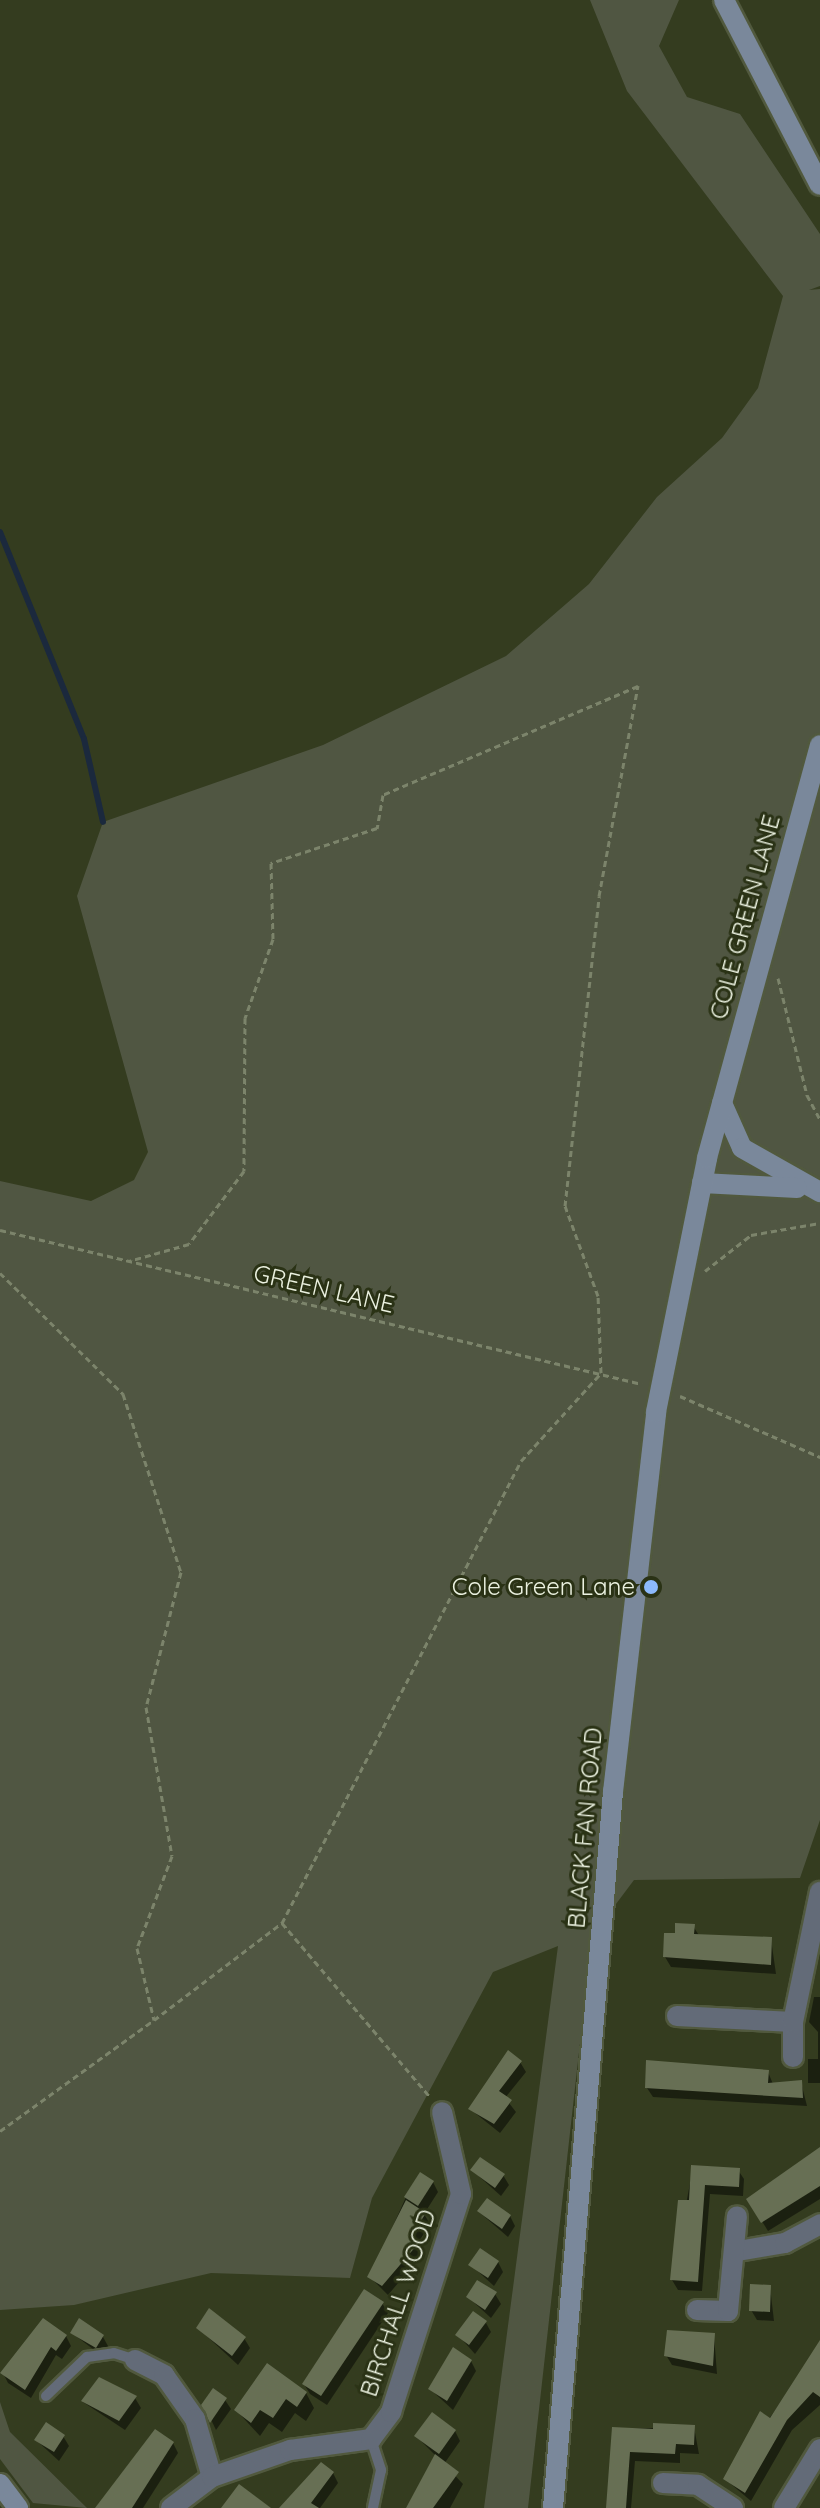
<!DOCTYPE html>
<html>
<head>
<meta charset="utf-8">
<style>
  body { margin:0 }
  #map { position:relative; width:820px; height:2508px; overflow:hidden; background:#343c1f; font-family:Quicksand,sans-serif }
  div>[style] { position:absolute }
  .green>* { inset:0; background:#505642 }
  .shadow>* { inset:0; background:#0007 }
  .stream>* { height:6px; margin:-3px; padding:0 3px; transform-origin:3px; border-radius:3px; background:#1b293d }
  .building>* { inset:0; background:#676f54 }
  .path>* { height:3px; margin-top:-1.5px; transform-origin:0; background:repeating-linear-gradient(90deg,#7c846b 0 6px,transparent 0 10px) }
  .roads { filter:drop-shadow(2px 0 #51593e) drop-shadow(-2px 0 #51593e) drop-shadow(0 2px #51593e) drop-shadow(0 -2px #51593e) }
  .lane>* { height:10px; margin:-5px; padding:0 5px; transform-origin:5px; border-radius:5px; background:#636b78 }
  .street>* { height:20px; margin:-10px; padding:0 10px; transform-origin:10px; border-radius:10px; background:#636b78 }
  .secondary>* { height:20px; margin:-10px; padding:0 10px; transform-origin:10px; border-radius:10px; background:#7a889b }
  .dots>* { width:22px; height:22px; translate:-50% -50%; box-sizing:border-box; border:4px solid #2a3215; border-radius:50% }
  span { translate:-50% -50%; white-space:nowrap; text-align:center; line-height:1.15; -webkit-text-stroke:6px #2a3215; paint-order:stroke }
  .street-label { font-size:24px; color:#ebf1e0 }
  .poi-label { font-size:24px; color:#ebf1e0 }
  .right { translate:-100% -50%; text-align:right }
</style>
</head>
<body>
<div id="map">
  <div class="green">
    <i style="clip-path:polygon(590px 0,679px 0,659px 46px,687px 97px,740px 114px,820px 234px,820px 286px,809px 290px,820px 289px,820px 1820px,800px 1878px,634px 1880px,592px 1936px,528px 2508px,484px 2508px,558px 1946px,493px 1972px,372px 2198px,350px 2278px,211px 2273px,74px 2305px,0 2310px,0 1181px,91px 1201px,134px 1180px,148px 1152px,77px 896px,103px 822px,323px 745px,506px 656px,589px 584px,657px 497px,722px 438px,758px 388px,783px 296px,627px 91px)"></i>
    <i style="clip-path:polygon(0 2402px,10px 2432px,87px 2508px,33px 2503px,0 2459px)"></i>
  </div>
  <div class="shadow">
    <i style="clip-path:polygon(693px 1926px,700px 1937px,771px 1939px,776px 1974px,671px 1967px,665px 1957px,677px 1935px)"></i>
    <i style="clip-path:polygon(814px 1997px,820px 1997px,820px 2083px,808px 2083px,808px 2059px,818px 2059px,818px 2032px,809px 2022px)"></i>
    <i style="clip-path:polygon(520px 2062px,526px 2072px,505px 2098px,516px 2112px,500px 2133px,470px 2109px)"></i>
    <i style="clip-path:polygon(768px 2072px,773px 2084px,801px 2082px,807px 2106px,653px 2097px,647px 2088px)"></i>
    <i style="clip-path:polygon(820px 2153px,820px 2199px,768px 2231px,749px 2200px)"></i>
    <i style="clip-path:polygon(693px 2167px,738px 2170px,744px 2179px,743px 2196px,710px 2194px,702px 2291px,678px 2290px,672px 2280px)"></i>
    <i style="clip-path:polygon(473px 2171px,503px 2175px,509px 2185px,501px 2196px)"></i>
    <i style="clip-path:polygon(433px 2182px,438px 2192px,424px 2214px,430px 2224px,416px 2246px,421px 2256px,388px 2295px,370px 2277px,406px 2197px)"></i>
    <i style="clip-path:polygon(479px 2212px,510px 2216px,515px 2226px,508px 2237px)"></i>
    <i style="clip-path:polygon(498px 2262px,503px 2272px,494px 2286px,471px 2265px)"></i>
    <i style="clip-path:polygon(770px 2287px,774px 2321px,757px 2320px,751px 2310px)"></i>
    <i style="clip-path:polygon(495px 2294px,501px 2304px,491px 2318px,468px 2297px)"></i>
    <i style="clip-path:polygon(382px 2303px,388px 2313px,327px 2405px,310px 2394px,304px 2384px)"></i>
    <i style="clip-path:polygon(486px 2323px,491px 2332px,475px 2354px,458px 2335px)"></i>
    <i style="clip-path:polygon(198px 2328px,244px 2338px,250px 2348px,238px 2365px)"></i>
    <i style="clip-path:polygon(72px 2333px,103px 2337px,108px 2346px,102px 2356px)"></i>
    <i style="clip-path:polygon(714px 2335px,717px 2374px,672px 2365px,666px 2355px)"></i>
    <i style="clip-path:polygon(66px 2336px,71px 2346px,62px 2359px,56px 2355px,31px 2398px,8px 2383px,3px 2373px)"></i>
    <i style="clip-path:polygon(820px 2349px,820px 2405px,792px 2430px,751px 2501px,725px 2479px)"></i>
    <i style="clip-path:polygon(471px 2361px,476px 2371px,453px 2410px,430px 2389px)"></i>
    <i style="clip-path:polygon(306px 2393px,314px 2408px,306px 2421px,295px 2413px,282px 2432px,269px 2423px,260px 2436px,236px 2410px)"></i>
    <i style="clip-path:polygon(135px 2398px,141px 2408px,125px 2430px,83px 2402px)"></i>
    <i style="clip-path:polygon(225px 2400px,231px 2409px,216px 2430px,204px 2405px)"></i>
    <i style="clip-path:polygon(694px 2427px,699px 2454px,680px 2453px,680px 2463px,635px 2461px,631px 2508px,608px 2508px,614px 2429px)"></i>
    <i style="clip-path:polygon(455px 2431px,460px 2441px,444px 2464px,463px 2484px,450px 2508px,407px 2508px,436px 2456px,416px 2436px)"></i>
    <i style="clip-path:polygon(63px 2436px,69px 2446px,59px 2461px,36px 2440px)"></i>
    <i style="clip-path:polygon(173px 2443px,178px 2453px,143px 2508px,102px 2508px)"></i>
    <i style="clip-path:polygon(333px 2473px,338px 2483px,320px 2508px,282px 2508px)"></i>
  </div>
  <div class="stream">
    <i style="left:0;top:532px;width:223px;rotate:67.9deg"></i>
    <i style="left:84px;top:739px;width:85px;rotate:77.1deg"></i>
  </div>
  <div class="building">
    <i style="clip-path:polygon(675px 1923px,695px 1924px,694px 1934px,772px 1937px,771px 1965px,663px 1957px,664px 1933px,675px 1933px)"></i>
    <i style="clip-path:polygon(508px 2050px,522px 2061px,499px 2091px,512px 2100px,494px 2124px,468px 2109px)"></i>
    <i style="clip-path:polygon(646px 2060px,769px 2070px,768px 2083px,802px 2080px,803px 2098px,645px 2088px)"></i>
    <i style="clip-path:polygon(820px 2147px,820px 2186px,761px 2223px,746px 2199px)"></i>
    <i style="clip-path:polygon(480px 2157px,505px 2174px,495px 2188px,470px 2170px)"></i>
    <i style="clip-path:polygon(691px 2165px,740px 2168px,739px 2187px,705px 2185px,698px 2282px,670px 2280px,678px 2200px,689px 2200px)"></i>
    <i style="clip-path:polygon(420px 2172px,434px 2181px,418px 2206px,404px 2197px)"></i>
    <i style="clip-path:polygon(487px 2198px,511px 2215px,502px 2229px,477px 2211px)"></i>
    <i style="clip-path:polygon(406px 2200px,426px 2213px,409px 2239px,417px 2245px,382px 2286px,367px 2277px)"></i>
    <i style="clip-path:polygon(480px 2248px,499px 2261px,488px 2278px,468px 2265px)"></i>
    <i style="clip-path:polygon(477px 2280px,497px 2292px,485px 2310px,466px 2297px)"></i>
    <i style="clip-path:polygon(750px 2284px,771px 2285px,770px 2312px,749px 2311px)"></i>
    <i style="clip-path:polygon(364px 2289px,384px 2302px,321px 2396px,302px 2384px)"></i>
    <i style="clip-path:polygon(209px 2308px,246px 2337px,232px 2356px,196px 2328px)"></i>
    <i style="clip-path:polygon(473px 2311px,487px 2321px,469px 2345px,455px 2335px)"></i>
    <i style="clip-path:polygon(43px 2318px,67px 2335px,56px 2351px,51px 2347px,25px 2390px,0 2373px)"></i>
    <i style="clip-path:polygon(79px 2318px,104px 2335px,96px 2348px,70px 2333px)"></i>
    <i style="clip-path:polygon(667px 2330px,715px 2333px,713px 2366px,664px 2356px)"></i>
    <i style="clip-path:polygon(820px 2340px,820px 2397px,813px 2392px,787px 2420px,745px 2493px,723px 2479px,760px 2411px,770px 2418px)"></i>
    <i style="clip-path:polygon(453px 2347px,472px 2360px,447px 2401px,428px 2389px)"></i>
    <i style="clip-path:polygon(267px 2363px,307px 2392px,297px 2407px,286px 2399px,273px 2418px,260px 2410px,251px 2423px,234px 2410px)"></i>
    <i style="clip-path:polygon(99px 2377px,137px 2396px,119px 2421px,81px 2401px)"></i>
    <i style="clip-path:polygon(213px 2388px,227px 2398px,210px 2423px,201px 2405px)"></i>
    <i style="clip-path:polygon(432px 2412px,456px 2430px,439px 2454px,414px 2436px)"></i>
    <i style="clip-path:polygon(46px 2422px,65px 2435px,54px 2452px,34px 2440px)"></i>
    <i style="clip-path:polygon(653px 2423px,695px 2425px,694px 2445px,676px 2444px,675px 2454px,630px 2452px,626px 2508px,606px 2508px,612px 2427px,653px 2429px)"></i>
    <i style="clip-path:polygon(155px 2429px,174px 2442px,132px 2508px,95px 2508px)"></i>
    <i style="clip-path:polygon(435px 2454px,459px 2472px,433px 2508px,406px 2508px)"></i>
    <i style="clip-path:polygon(321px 2462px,334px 2472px,311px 2503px,319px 2508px,279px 2508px)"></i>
    <i style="clip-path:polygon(239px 2484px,271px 2508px,221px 2508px)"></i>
  </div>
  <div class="path">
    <i style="left:778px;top:978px;width:121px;rotate:76.1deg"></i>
    <i style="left:807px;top:1095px;width:27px;rotate:62deg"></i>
    <i style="left:0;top:1230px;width:660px;rotate:13.49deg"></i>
    <i style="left:705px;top:1271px;width:58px;rotate:-38deg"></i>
    <i style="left:751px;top:1235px;width:70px;rotate:-9.9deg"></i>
    <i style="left:0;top:1273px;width:173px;rotate:44.5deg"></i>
    <i style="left:123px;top:1394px;width:187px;rotate:72deg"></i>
    <i style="left:181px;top:1572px;width:139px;rotate:104.5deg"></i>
    <i style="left:146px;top:1707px;width:151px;rotate:80.1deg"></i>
    <i style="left:172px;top:1856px;width:98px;rotate:110.8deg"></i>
    <i style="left:137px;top:1948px;width:74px;rotate:76.7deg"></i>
    <i style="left:154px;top:2020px;width:161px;rotate:-37.2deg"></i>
    <i style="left:282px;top:1923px;width:520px;rotate:-62.65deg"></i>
    <i style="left:521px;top:1461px;width:119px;rotate:-47.7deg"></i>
    <i style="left:601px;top:1373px;width:77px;rotate:-92.2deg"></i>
    <i style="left:598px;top:1296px;width:96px;rotate:-110.1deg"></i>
    <i style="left:565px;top:1206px;width:312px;rotate:-83.7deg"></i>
    <i style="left:599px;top:896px;width:214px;rotate:-79.5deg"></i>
    <i style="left:638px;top:686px;width:277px;rotate:156.9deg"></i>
    <i style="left:383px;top:795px;width:34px;rotate:100deg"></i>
    <i style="left:377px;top:828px;width:112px;rotate:161.7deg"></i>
    <i style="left:271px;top:863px;width:76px;rotate:88.5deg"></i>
    <i style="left:273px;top:939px;width:84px;rotate:109.5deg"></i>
    <i style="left:245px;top:1018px;width:153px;rotate:90.4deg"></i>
    <i style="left:244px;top:1171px;width:91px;rotate:127deg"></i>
    <i style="left:189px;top:1244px;width:62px;rotate:164.2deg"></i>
    <i style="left:680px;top:1396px;width:153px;rotate:23.5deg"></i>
    <i style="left:282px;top:1923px;width:228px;rotate:49.6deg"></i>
    <i style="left:0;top:2131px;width:190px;rotate:-35.8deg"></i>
  </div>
  <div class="roads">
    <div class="lane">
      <i style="left:46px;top:2396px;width:57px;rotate:-43.6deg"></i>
      <i style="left:87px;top:2357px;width:27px;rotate:-8deg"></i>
      <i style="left:114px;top:2353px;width:22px;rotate:18deg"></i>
      <i style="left:371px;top:2439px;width:33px;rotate:72deg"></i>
      <i style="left:381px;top:2470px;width:39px;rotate:102deg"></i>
    </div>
    <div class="street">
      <i style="left:677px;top:2016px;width:116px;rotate:3deg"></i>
      <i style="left:793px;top:2057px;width:35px;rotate:-90deg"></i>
      <i style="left:793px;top:2022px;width:133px;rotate:-78.3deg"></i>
      <i style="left:738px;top:2251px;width:48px;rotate:-9.7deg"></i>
      <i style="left:785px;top:2243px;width:40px;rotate:-28deg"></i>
      <i style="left:697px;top:2310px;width:31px;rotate:2deg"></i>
      <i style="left:728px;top:2311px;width:95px;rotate:-84.6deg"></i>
      <i style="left:135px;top:2360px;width:33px;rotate:27deg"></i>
      <i style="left:164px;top:2375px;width:54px;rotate:54.8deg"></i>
      <i style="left:195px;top:2419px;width:60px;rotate:73.7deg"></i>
      <i style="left:663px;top:2483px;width:35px;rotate:3deg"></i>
      <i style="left:698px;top:2485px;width:42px;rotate:33.3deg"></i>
      <i style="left:171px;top:2508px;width:51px;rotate:-37.1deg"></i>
      <i style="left:212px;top:2477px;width:83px;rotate:-19.1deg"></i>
      <i style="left:290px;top:2450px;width:82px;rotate:-7.7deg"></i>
      <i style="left:371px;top:2439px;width:34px;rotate:-53deg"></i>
      <i style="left:391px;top:2412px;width:229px;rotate:-72.2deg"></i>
      <i style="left:461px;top:2194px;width:84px;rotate:-103deg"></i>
      <i style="left:784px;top:2508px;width:69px;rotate:-58.6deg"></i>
    </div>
    <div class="secondary">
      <i style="left:724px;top:0;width:208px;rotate:62.6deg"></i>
      <i style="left:722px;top:1103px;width:49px;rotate:66deg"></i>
      <i style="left:742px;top:1148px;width:90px;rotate:29.4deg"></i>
      <i style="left:702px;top:1183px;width:95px;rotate:3deg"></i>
      <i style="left:0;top:2484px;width:30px;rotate:53deg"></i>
      <i style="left:553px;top:2508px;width:719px;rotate:-85.21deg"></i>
      <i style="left:613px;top:1792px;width:382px;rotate:-83.5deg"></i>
      <i style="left:656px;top:1412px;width:259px;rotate:-78.6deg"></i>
      <i style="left:707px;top:1158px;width:428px;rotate:-74.7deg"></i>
    </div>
  </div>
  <div class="dots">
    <i style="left:651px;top:1587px;background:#8cb9fc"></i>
  </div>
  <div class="street-label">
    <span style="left:745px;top:917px;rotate:-75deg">COLE GREEN LANE</span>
    <span style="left:324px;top:1289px;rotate:13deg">GREEN LANE</span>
    <span style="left:585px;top:1828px;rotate:-85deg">BLACK FAN ROAD</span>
    <span style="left:398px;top:2303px;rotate:-72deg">BIRCHALL WOOD</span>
  </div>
  <div class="poi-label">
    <span class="right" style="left:635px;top:1587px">Cole Green Lane</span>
  </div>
</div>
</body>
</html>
